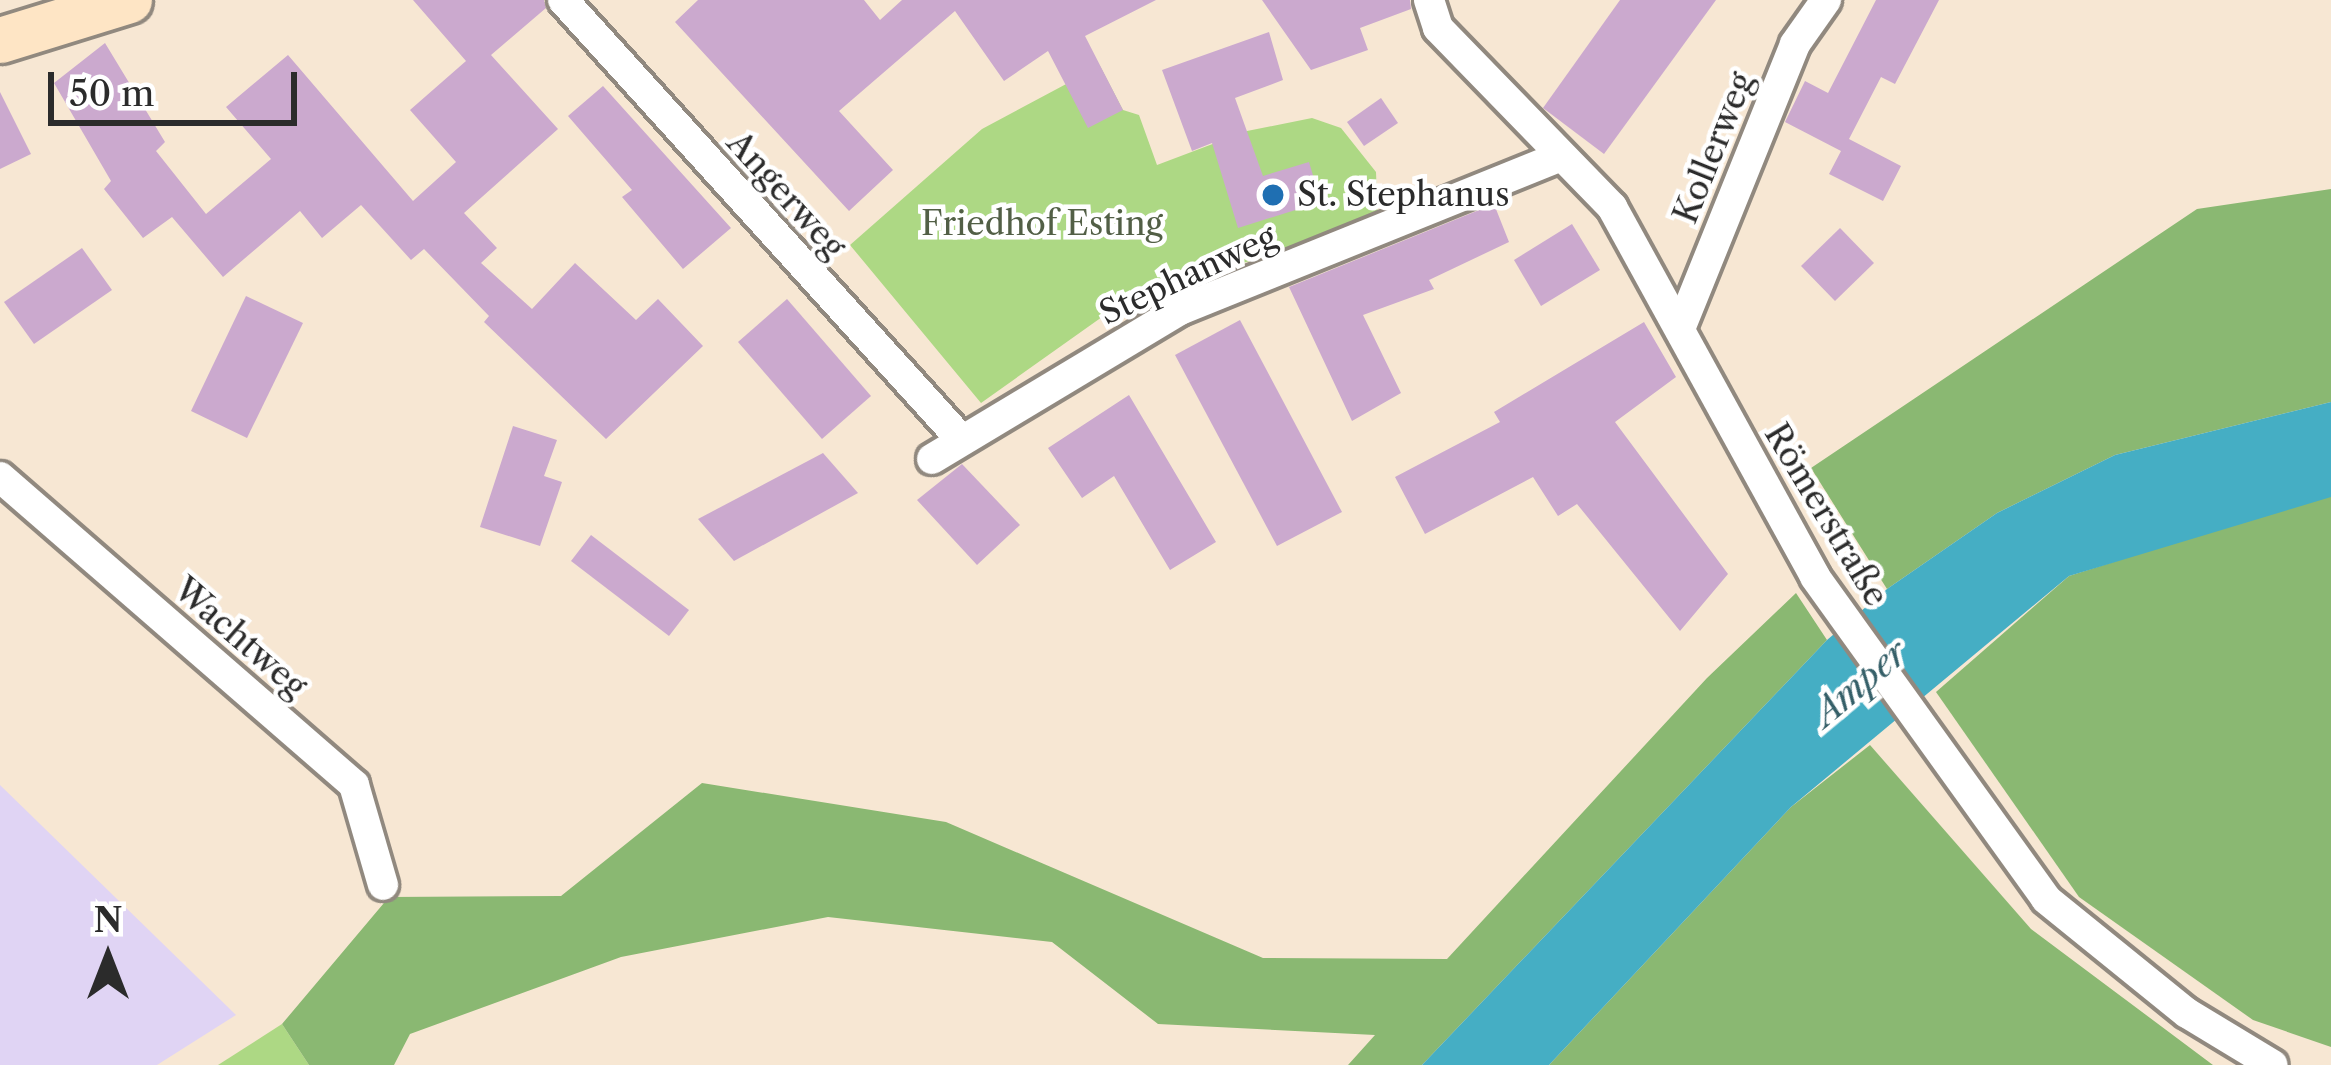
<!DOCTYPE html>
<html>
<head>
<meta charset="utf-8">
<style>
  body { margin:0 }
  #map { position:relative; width:2331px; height:1065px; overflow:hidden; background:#f7e7d3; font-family:"Libre Caslon Text",serif }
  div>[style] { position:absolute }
  .built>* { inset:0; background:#e0d4f4 }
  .green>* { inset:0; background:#add884 }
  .forest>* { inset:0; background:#8ab872 }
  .water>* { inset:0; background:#45aec4 }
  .building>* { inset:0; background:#cba9ce }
  .roads { filter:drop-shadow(3px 0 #91897f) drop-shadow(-3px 0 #91897f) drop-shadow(0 3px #91897f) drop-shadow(0 -3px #91897f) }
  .street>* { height:30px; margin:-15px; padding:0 15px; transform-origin:15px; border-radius:15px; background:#fff }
  .secondary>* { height:45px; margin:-22.5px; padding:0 22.5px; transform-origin:22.5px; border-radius:22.5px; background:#fee5c5 }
  .dots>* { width:33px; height:33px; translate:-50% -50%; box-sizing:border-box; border:6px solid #fff; border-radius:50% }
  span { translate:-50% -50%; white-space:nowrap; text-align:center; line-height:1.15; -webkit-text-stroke:9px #fff; paint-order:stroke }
  .street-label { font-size:33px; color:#2b2b2b }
  .poi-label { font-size:33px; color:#2b2b2b }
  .left { translate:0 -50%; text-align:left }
  .park-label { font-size:33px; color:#525f46 }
  .water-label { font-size:36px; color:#355f68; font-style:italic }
  .north { position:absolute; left:48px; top:897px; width:120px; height:120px; -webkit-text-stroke:9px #fff; paint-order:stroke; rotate:0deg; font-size:33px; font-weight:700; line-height:48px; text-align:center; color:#2b2b2b }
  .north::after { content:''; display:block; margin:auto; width:42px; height:54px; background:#2b2b2b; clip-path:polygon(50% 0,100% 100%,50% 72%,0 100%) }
  .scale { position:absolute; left:48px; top:72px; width:249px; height:54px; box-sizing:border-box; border:6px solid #2b2b2b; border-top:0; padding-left:15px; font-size:36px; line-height:42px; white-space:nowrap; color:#2b2b2b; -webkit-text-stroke:9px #fff; paint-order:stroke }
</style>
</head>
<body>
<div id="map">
  <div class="built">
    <i style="clip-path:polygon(0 785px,236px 1015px,157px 1065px,0 1065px)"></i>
  </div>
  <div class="green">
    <i style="clip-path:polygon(1100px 66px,1123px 110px,1139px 115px,1157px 165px,1247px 131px,1312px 118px,1341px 128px,1376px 172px,1378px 222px,1190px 279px,1102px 317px,981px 403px,850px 245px,982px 129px)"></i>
    <i style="clip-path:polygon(282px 1024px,309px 1065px,218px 1065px)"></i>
  </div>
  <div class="forest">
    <i style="clip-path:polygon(2331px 189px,2331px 402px,2115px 455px,1997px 513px,1887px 589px,1811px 468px,2197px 209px)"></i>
    <i style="clip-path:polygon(2318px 497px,2331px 497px,2331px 1047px,2253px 1020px,2079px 897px,1936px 692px,2069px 576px)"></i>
    <i style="clip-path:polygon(1796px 593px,1827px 640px,1422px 1065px,1348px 1065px,1375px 1035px,1158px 1024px,1052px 942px,828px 917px,621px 957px,410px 1034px,394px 1065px,309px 1065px,282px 1024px,389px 897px,561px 896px,702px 783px,946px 822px,1263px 958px,1447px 959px,1707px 678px)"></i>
    <i style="clip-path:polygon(1870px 745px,2031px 929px,2213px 1065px,1549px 1065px,1791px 807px)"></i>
  </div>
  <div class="water">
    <i style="clip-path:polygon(2331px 402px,2331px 497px,2069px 576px,1791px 807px,1549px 1065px,1422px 1065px,1827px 640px,1887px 589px,1997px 513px,2115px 455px)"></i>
  </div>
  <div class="building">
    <i style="clip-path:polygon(413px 0,544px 0,546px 8px,491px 55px,558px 129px,464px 213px,497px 248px,481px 263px,532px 309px,575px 263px,636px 320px,658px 299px,703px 346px,606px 439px,484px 322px,489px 316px,424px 249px,411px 260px,361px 205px,322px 238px,300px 211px,223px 277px,172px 217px,143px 238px,104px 189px,111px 181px,54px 83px,105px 43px,165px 142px,156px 151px,206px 214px,271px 159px,226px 107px,288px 55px,413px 201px,456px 162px,410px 110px,466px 61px)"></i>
    <i style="clip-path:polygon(698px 0,864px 0,880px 20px,902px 0,1156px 0,1085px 36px,1123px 110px,1088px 128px,1048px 51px,1004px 81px,955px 11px,839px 111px,893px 170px,849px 211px,675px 22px)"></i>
    <i style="clip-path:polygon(1262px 0,1410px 0,1411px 9px,1360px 28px,1368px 50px,1311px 70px)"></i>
    <i style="clip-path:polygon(1620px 0,1716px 0,1604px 154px,1543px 108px)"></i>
    <i style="clip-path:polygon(1876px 0,1939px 0,1895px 84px,1881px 77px,1849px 139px,1901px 166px,1883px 201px,1829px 174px,1841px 151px,1785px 122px,1805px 81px,1828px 93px)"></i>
    <i style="clip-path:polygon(1269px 32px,1283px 80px,1235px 98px,1263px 176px,1309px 162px,1321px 202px,1238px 228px,1212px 143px,1192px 151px,1162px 70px)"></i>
    <i style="clip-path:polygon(603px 86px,731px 228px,683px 269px,622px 197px,632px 190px,568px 116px)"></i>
    <i style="clip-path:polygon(0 92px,31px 154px,0 169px)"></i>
    <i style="clip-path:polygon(1381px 98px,1398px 123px,1364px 146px,1347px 122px)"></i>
    <i style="clip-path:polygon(1494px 204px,1509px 242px,1429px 280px,1434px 289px,1363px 315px,1401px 393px,1352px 421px,1289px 287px)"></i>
    <i style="clip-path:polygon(1572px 224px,1600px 270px,1541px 306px,1514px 260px)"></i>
    <i style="clip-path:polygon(1840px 228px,1874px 263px,1835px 301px,1801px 266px)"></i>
    <i style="clip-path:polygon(82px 248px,112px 290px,34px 344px,4px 302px)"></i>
    <i style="clip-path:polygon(246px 296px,303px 323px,247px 438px,191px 411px)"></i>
    <i style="clip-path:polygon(787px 299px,871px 396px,822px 439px,738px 342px)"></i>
    <i style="clip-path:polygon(1240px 320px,1342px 512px,1277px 546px,1175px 355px)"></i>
    <i style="clip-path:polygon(1644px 322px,1676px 377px,1615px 422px,1728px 574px,1680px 631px,1577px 504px,1558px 516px,1533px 477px,1425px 534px,1395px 477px,1500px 422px,1494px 412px)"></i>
    <i style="clip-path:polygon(1129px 395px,1216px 542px,1170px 570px,1114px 476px,1082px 498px,1048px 448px)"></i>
    <i style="clip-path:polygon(513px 426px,557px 440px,544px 476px,562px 482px,540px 546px,480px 527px)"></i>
    <i style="clip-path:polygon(823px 453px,858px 493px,734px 561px,698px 519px)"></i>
    <i style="clip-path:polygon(962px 464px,1020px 525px,977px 565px,917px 500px)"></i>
    <i style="clip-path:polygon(591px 535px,689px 610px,669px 636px,571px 561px)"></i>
  </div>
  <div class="roads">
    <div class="street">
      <i style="left:563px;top:0;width:590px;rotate:47.82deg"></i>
      <i style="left:1429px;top:0;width:29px;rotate:72deg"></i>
      <i style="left:1438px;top:28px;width:250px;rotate:45.8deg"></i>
      <i style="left:1612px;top:207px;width:422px;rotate:61.2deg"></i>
      <i style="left:1815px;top:577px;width:396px;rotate:54.3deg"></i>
      <i style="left:2046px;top:899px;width:181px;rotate:39deg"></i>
      <i style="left:2187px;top:1013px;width:100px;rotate:31.2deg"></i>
      <i style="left:1680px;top:329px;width:307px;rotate:-68deg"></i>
      <i style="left:1795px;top:44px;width:54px;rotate:-54.8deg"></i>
      <i style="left:932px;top:459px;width:289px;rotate:-31deg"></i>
      <i style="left:1180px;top:310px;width:406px;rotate:-22deg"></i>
      <i style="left:0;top:477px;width:469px;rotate:41deg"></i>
      <i style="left:354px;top:785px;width:104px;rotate:73.8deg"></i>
    </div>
    <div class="secondary">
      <i style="left:0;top:40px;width:135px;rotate:-17.2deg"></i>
    </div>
  </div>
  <div class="dots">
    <i style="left:1273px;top:195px;background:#1f6fb2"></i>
  </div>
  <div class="street-label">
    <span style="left:1714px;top:148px;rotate:-68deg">Kollerweg</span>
    <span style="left:786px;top:195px;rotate:48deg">Angerweg</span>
    <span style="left:1188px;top:275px;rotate:-25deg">Stephanweg</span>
    <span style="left:1826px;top:515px;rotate:59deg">Römerstraße</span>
    <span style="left:240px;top:638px;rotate:41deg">Wachtweg</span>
  </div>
  <div class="poi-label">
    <span class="left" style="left:1297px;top:195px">St. Stephanus</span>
  </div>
  <div class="park-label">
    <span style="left:1042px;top:224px">Friedhof Esting</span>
  </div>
  <div class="water-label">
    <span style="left:1860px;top:683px;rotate:-40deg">Amper</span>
  </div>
  <div class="north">N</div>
  <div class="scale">50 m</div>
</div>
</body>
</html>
